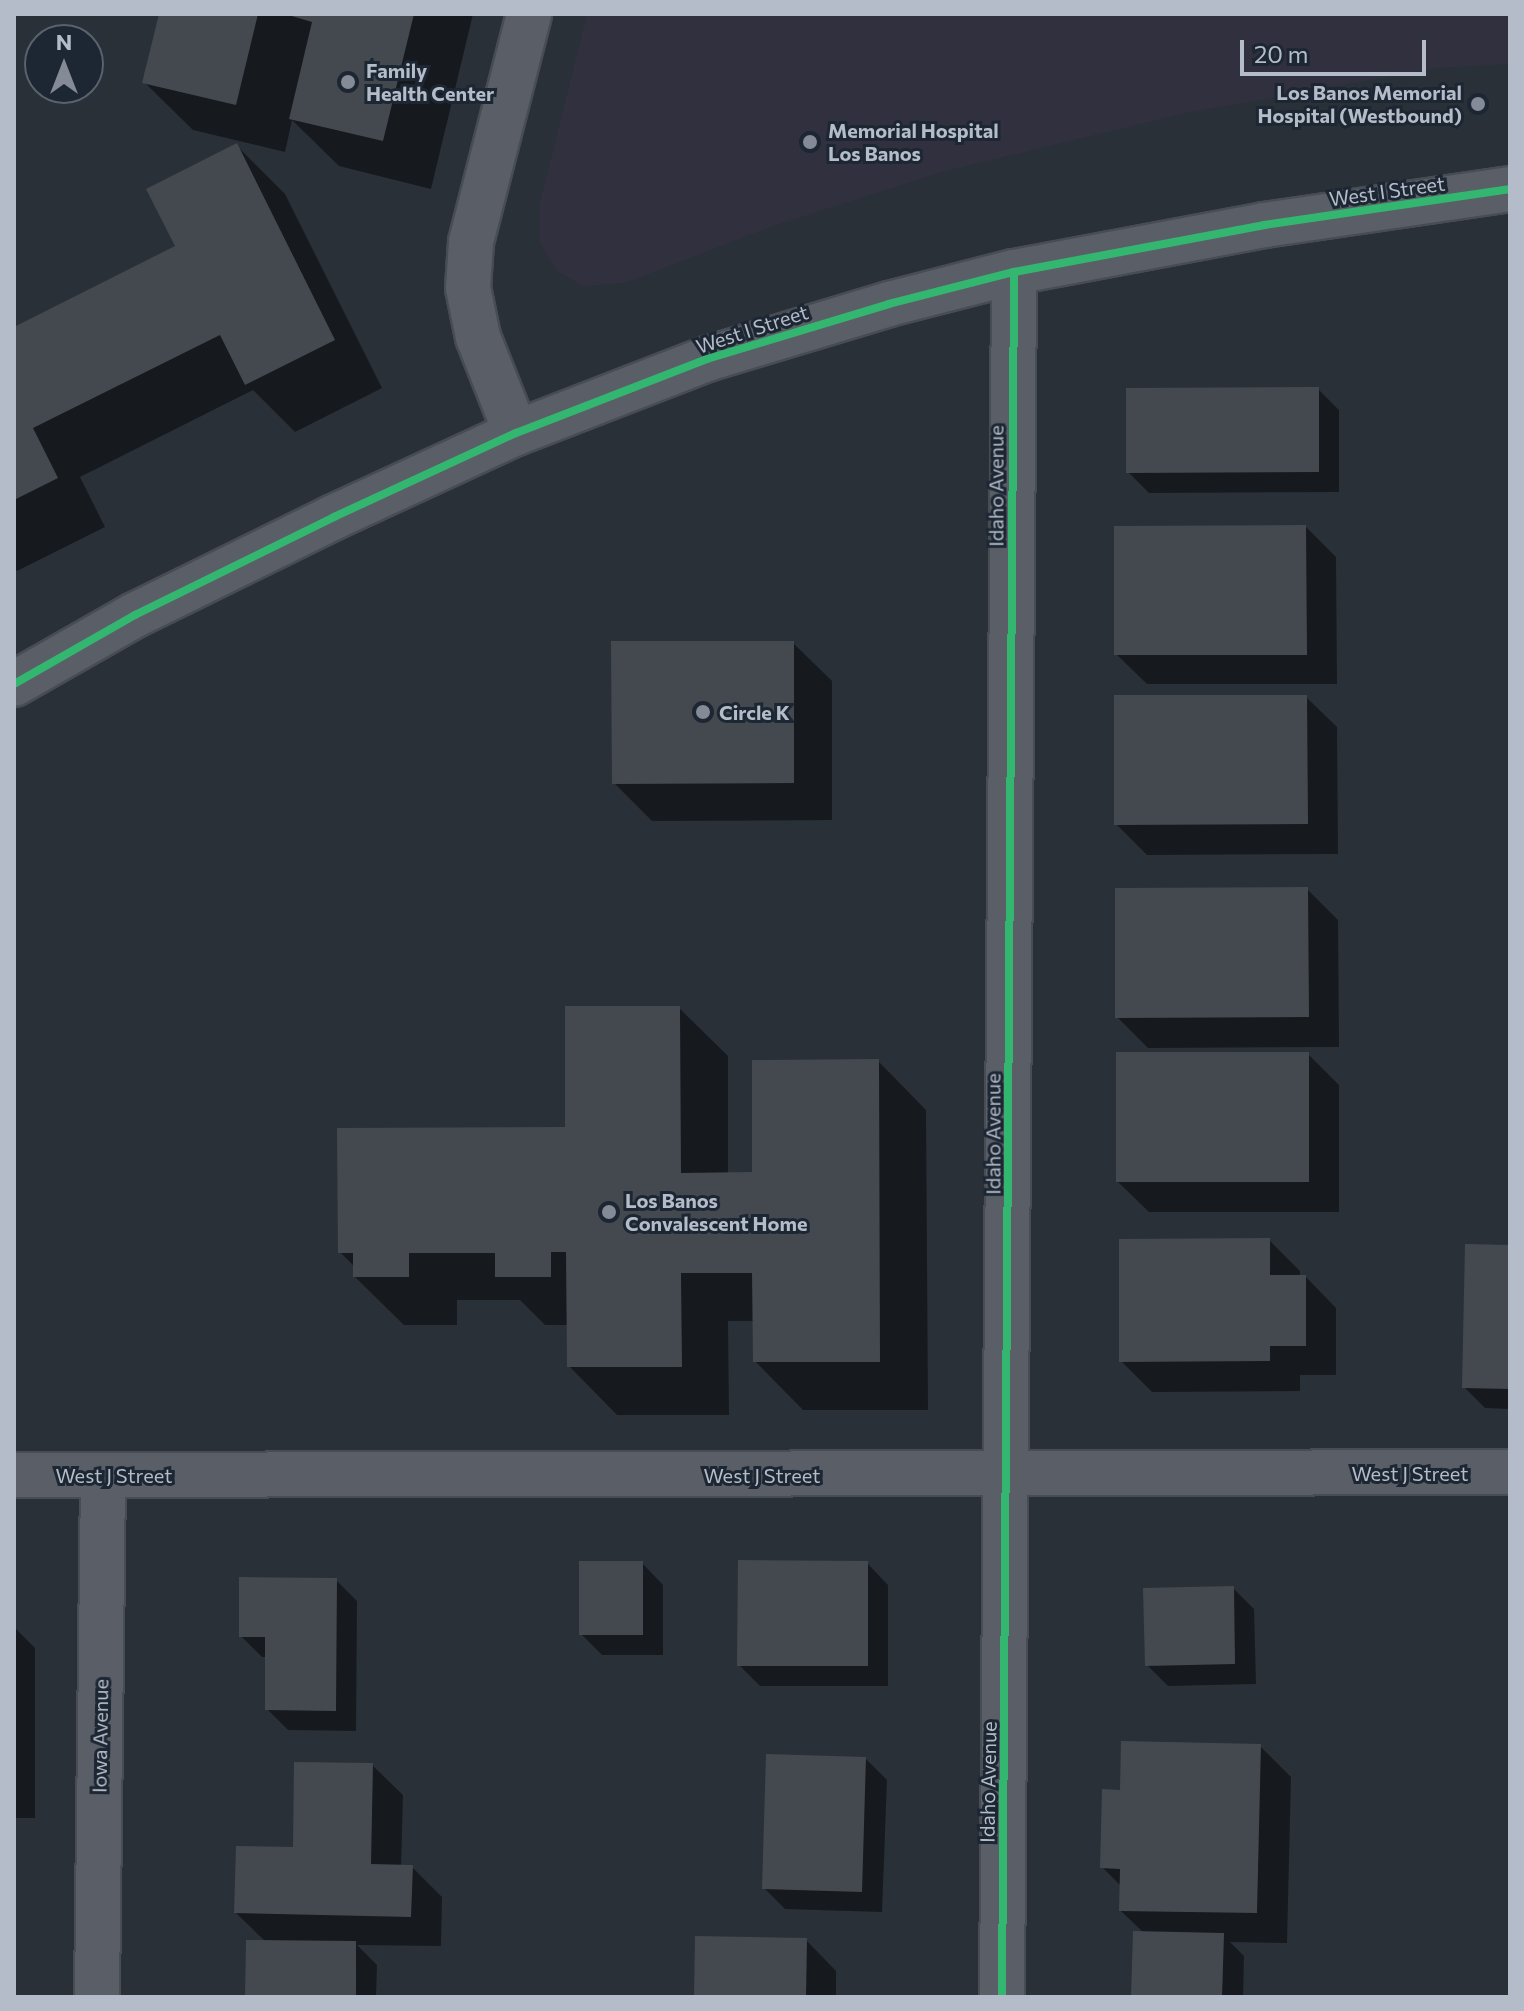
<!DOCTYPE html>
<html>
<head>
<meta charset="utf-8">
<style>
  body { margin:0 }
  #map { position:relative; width:1524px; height:2011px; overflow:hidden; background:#2a3038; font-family:Commissioner,sans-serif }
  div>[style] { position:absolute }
  .medical>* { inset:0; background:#31303e }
  .shadow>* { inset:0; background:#0007 }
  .building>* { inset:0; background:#444950 }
  .roads { filter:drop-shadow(2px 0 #484c53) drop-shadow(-2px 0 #484c53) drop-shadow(0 2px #484c53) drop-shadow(0 -2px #484c53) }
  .minor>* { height:44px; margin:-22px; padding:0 22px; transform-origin:22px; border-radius:22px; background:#5a5e66 }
  .cycleway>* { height:8px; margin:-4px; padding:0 4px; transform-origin:4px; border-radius:4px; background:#33b770 }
  .dots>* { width:22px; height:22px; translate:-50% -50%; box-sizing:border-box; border:4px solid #1d2633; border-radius:50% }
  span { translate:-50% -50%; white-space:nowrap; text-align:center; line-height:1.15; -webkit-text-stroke:6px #1d2633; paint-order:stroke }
  .poi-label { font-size:20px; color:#b4bcc9; font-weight:700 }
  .left { translate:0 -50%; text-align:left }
  .right { translate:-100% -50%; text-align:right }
  .street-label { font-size:20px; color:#b4bcc9 }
  .frame { position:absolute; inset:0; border:16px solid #b4bcc9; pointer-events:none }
  .north { position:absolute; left:24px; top:24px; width:80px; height:80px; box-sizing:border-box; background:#1d2633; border:2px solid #59626f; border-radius:50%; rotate:0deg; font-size:22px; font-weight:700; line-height:32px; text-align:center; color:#b4bcc9 }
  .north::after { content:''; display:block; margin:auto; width:28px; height:36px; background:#848b96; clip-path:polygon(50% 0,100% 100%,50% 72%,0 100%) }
  .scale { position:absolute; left:1240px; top:40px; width:186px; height:36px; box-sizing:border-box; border:4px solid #b4bcc9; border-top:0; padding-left:10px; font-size:24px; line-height:28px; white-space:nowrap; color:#b4bcc9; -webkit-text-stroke:6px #1d2633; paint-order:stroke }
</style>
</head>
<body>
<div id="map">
  <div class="medical">
    <i style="clip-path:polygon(587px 14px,1510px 14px,1510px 64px,1438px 68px,1186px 113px,942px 172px,773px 226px,625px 283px,583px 286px,558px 272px,540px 243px,540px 203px)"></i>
  </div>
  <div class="shadow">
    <i style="clip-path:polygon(161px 14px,473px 14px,431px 189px,339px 166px,292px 120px,285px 152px,193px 130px,144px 82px)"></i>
    <i style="clip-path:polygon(237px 146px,285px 194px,382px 388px,295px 432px,253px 390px,80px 477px,105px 527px,17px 571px,14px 567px,14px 329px,178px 247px)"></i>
    <i style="clip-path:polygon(1318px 389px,1339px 410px,1339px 492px,1149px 493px,1128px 472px)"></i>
    <i style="clip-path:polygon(1306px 527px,1336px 557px,1337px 684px,1147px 684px,1116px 654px)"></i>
    <i style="clip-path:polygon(793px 643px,832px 681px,832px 820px,652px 821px,614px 783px)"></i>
    <i style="clip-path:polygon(1306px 697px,1337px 727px,1338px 854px,1147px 855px,1116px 824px)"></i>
    <i style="clip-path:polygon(1307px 889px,1338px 920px,1339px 1047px,1148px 1048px,1117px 1017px)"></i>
    <i style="clip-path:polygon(679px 1008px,728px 1056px,728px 1174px,754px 1174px,878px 1061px,926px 1110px,928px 1410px,803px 1410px,755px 1361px,754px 1321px,728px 1321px,729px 1415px,617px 1415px,569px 1366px,568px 1325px,545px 1325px,520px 1300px,457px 1300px,457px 1325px,404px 1325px,355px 1277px,355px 1267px,340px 1252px,567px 1129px)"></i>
    <i style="clip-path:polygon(1308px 1054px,1339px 1085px,1339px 1212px,1149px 1212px,1118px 1182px)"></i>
    <i style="clip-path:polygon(1269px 1240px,1300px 1271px,1300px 1277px,1306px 1277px,1336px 1308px,1336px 1375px,1300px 1375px,1300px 1391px,1152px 1392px,1121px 1361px)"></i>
    <i style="clip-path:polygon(1510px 1247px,1510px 1409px,1485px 1408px,1464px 1387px)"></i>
    <i style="clip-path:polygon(642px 1563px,663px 1585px,663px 1655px,602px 1655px,581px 1634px)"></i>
    <i style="clip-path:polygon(867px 1563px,888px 1585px,888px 1686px,760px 1686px,739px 1665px)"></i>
    <i style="clip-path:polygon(336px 1580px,357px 1601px,356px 1731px,288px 1730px,267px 1709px,267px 1657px,262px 1657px,241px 1636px)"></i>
    <i style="clip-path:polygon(1233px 1588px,1254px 1609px,1256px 1684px,1168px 1686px,1147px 1665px)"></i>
    <i style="clip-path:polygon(14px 1627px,35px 1648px,35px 1818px,14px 1818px)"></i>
    <i style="clip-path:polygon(1260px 1746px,1291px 1777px,1287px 1943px,1230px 1942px,1244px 1956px,1243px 1997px,1133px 1997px,1144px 1933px,1121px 1911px,1122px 1887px,1102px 1867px,1122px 1792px)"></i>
    <i style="clip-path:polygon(865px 1758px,887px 1780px,882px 1912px,785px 1909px,764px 1888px)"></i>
    <i style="clip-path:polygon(372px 1765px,403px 1795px,401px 1867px,412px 1867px,442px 1897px,441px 1946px,357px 1945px,377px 1965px,376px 1997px,247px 1997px,266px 1942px,236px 1913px)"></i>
    <i style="clip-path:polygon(806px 1940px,836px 1971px,836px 1997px,696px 1997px)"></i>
  </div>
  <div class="building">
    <i style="clip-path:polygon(159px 14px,258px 14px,236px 105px,142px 83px)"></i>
    <i style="clip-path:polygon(285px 14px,414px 14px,383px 141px,289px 119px,312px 22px)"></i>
    <i style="clip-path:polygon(237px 143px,335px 340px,245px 385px,220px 335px,33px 428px,58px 478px,14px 500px,14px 327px,175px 246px,146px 189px)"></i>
    <i style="clip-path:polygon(1319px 387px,1319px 472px,1126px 473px,1126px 388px)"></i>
    <i style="clip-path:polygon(1306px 525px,1307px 655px,1114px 655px,1114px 526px)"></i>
    <i style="clip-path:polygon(611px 641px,794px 641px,794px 783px,612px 784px)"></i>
    <i style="clip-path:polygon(1114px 695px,1307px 695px,1308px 824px,1114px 825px)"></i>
    <i style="clip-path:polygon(1308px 887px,1309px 1017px,1115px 1018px,1115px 888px)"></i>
    <i style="clip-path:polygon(565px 1006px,680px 1006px,681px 1173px,752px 1172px,752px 1060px,879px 1059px,880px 1362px,753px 1362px,752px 1273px,681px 1273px,682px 1367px,567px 1367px,566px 1252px,551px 1252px,551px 1277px,495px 1277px,495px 1253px,409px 1253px,409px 1277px,353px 1277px,353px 1253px,338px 1253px,337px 1128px,565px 1127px)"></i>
    <i style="clip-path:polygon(1116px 1052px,1309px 1052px,1309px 1182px,1116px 1182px)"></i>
    <i style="clip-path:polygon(1270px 1238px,1270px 1275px,1306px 1275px,1306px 1346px,1270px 1346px,1270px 1361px,1119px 1362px,1119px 1239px)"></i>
    <i style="clip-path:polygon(1465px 1244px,1510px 1245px,1510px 1389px,1462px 1388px)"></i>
    <i style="clip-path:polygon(738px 1560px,868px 1561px,868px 1666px,737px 1666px)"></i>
    <i style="clip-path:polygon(579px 1561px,643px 1561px,643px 1635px,579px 1635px)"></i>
    <i style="clip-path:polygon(239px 1577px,337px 1578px,336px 1711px,265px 1710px,265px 1637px,239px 1637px)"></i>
    <i style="clip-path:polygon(1234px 1586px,1235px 1664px,1145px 1666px,1143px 1588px)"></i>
    <i style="clip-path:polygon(1121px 1741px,1261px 1744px,1257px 1913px,1119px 1911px,1120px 1869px,1100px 1868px,1102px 1789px,1120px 1790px)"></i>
    <i style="clip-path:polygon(766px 1754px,866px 1757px,862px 1892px,762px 1889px)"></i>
    <i style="clip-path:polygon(294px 1762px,373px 1763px,371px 1864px,413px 1865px,411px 1917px,234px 1913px,236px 1846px,293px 1847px)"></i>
    <i style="clip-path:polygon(1133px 1931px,1224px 1933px,1222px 1997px,1131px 1997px)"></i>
    <i style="clip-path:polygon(695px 1936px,807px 1938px,806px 1997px,694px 1997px)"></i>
    <i style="clip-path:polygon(246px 1940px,356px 1941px,356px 1997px,245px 1997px)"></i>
  </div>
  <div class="roads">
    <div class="minor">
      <i style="left:516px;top:433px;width:103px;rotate:-111.6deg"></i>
      <i style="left:478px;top:337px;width:50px;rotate:-101.5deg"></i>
      <i style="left:468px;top:288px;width:46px;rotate:-86.3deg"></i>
      <i style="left:471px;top:242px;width:235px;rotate:-75.7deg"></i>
      <i style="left:14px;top:684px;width:139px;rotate:-29.7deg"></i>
      <i style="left:135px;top:615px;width:222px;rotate:-26.2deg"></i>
      <i style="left:334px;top:517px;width:200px;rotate:-24.8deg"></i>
      <i style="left:516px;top:433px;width:205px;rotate:-21.2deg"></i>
      <i style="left:707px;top:359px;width:190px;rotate:-16.8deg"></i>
      <i style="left:889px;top:304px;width:129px;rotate:-14.4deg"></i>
      <i style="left:1014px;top:272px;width:254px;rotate:-10.6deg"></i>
      <i style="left:1264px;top:225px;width:249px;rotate:-8.3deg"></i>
      <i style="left:14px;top:1475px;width:1496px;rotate:-0.11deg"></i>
      <i style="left:97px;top:1997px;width:522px;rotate:-89.34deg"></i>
      <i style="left:1002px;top:1997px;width:1725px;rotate:-89.6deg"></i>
    </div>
  </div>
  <div class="cycleway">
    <i style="left:14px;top:684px;width:139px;rotate:-29.7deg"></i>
    <i style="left:135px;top:615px;width:222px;rotate:-26.2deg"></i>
    <i style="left:334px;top:517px;width:200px;rotate:-24.8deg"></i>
    <i style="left:516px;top:433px;width:205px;rotate:-21.2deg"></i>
    <i style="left:707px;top:359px;width:190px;rotate:-16.8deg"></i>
    <i style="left:889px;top:304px;width:129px;rotate:-14.4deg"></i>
    <i style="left:1014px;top:272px;width:254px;rotate:-10.6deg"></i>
    <i style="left:1264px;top:225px;width:249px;rotate:-8.3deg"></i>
    <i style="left:1002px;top:1997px;width:1725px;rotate:-89.6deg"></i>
  </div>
  <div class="dots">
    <i style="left:348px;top:82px;background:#848b96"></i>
    <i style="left:1478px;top:104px;background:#848b96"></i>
    <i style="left:810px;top:142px;background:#848b96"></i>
    <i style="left:703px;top:712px;background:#848b96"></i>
    <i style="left:609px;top:1212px;background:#848b96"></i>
  </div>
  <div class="poi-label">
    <span class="left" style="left:366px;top:82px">Family<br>Health Center</span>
    <span class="right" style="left:1462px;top:104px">Los Banos Memorial<br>Hospital (Westbound)</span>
    <span class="left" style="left:828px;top:142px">Memorial Hospital<br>Los Banos</span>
    <span class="left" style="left:719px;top:712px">Circle K</span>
    <span class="left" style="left:625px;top:1212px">Los Banos<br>Convalescent Home</span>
  </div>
  <div class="street-label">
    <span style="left:1387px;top:191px;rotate:-8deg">West I Street</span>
    <span style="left:752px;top:329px;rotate:-18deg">West I Street</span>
    <span style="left:996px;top:486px;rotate:-90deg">Idaho Avenue</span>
    <span style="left:993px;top:1134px;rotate:-90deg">Idaho Avenue</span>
    <span style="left:1410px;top:1473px">West J Street</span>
    <span style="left:114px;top:1475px">West J Street</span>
    <span style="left:762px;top:1475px">West J Street</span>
    <span style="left:100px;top:1736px;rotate:-89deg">Iowa Avenue</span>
    <span style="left:988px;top:1782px;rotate:-89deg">Idaho Avenue</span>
  </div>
  <div class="frame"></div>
  <div class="north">N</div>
  <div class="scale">20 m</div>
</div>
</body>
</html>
